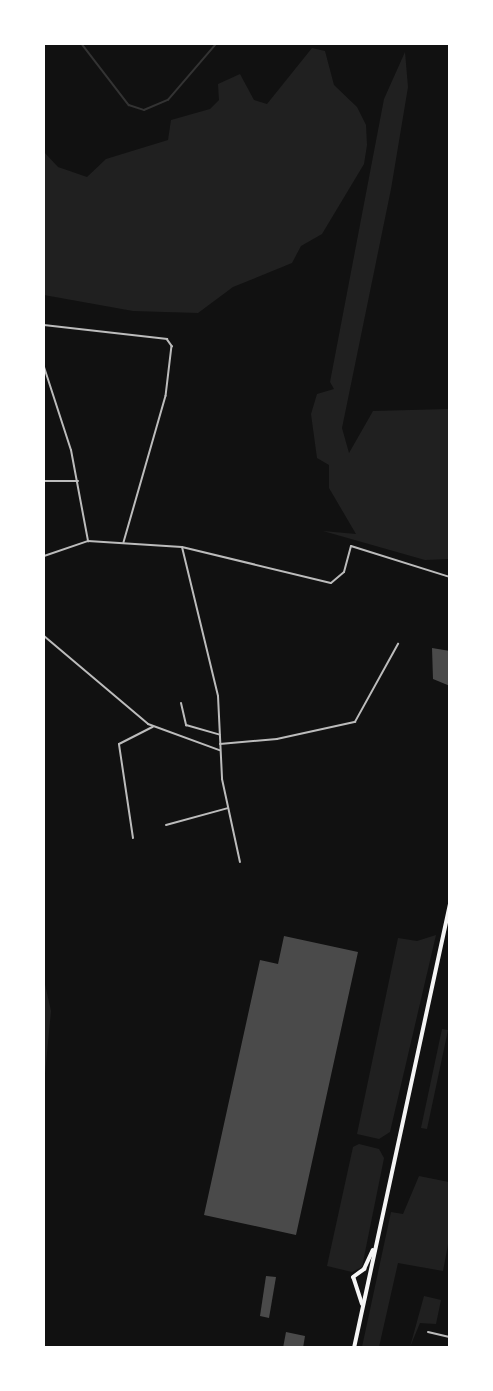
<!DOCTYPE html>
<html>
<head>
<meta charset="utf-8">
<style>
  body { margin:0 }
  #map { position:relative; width:493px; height:1391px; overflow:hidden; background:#111; font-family:"DM Sans",sans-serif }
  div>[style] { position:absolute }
  .green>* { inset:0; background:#202020 }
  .stream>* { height:1.5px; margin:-0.75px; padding:0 0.75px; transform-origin:0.75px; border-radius:0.75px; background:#333 }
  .building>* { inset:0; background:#4a4a4a }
  .service>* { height:1.5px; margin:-0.75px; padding:0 0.75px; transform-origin:0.75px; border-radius:0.75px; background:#bcbcbc }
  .minor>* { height:2px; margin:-1px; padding:0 1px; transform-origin:1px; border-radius:1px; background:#bcbcbc }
  .trunk>* { height:4px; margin:-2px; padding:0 2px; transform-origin:2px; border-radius:2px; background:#f5f5f5 }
  span { translate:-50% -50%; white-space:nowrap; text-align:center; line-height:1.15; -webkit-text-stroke:5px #fff; paint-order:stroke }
  .frame { position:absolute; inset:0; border:45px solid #fff; pointer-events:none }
</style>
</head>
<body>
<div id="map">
  <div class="green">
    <i style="clip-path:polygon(312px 48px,325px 51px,334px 85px,357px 107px,366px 125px,367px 145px,364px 164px,322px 234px,301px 246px,292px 263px,233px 287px,198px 313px,133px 311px,44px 295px,44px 152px,58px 167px,87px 177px,106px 159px,168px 140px,171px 120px,210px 109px,219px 100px,218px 84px,240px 74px,254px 100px,267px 104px)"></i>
    <i style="clip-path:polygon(405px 52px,408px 87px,391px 189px,342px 428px,349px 453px,373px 411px,449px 409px,449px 559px,425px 560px,323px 531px,356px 534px,329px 488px,329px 465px,317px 458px,311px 414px,317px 394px,334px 389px,330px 382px,384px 99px)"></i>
    <i style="clip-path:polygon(436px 935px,390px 1132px,379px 1139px,357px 1134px,398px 938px,417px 941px)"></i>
    <i style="clip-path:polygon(44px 980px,51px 1011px,44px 1084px)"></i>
    <i style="clip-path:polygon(442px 1029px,448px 1030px,427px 1129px,421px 1128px)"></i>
    <i style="clip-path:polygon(359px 1144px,379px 1149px,384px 1158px,362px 1267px,352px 1272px,327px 1266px,353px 1147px)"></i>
    <i style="clip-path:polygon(419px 1176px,449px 1182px,449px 1239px,443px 1271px,398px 1263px,379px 1347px,362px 1347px,391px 1212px,403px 1214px)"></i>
    <i style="clip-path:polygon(424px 1296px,441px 1300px,436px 1324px,420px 1323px,410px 1347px)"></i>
  </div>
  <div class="stream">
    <i style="left:82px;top:44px;width:77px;rotate:52.4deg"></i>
    <i style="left:129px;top:105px;width:16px;rotate:18deg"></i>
    <i style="left:144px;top:110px;width:26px;rotate:-23deg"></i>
    <i style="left:168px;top:100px;width:74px;rotate:-49.4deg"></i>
  </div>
  <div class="building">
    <i style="clip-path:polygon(432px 648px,450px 651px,450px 686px,433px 679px)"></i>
    <i style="clip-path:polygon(284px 936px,358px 952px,296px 1235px,204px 1215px,260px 960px,278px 964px)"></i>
    <i style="clip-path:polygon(266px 1276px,276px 1277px,269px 1318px,260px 1316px)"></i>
    <i style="clip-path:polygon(286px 1332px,305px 1336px,303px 1348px,283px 1348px)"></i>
  </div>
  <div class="service">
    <i style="left:44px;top:325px;width:124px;rotate:6.5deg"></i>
    <i style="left:167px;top:339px;width:9px;rotate:54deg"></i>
    <i style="left:172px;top:346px;width:50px;rotate:96.8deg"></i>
    <i style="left:166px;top:396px;width:152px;rotate:106deg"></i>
    <i style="left:220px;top:744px;width:57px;rotate:-5deg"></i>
    <i style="left:277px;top:739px;width:80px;rotate:-12.3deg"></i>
    <i style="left:355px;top:722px;width:89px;rotate:-61.1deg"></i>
  </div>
  <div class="minor">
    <i style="left:44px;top:367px;width:87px;rotate:72deg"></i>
    <i style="left:71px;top:450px;width:93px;rotate:79.4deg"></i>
    <i style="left:44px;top:481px;width:34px"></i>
    <i style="left:182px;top:547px;width:153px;rotate:76.4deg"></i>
    <i style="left:218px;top:696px;width:83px;rotate:87.2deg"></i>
    <i style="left:222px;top:779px;width:85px;rotate:77.8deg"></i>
    <i style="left:44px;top:556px;width:46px;rotate:-18.8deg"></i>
    <i style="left:88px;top:541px;width:94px;rotate:3.7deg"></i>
    <i style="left:182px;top:547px;width:153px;rotate:13.6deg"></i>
    <i style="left:331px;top:583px;width:17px;rotate:-40deg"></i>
    <i style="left:344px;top:572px;width:27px;rotate:-75deg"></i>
    <i style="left:351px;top:546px;width:104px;rotate:17.4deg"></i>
    <i style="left:44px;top:636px;width:136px;rotate:40.2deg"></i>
    <i style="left:148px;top:724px;width:76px;rotate:20.1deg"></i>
    <i style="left:181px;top:703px;width:23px;rotate:77deg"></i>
    <i style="left:186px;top:725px;width:35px;rotate:16deg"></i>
    <i style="left:166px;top:825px;width:64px;rotate:-15.3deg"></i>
    <i style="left:133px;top:838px;width:95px;rotate:-98.5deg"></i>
    <i style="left:119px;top:744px;width:38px;rotate:-27deg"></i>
    <i style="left:428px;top:1332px;width:23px;rotate:13deg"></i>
  </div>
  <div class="trunk">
    <i style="left:362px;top:1304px;width:28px;rotate:-108deg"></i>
    <i style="left:353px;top:1277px;width:14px;rotate:-36deg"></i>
    <i style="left:364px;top:1269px;width:21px;rotate:-65deg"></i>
    <i style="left:354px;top:1348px;width:455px;rotate:-77.8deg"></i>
  </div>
  <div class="frame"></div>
</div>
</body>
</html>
